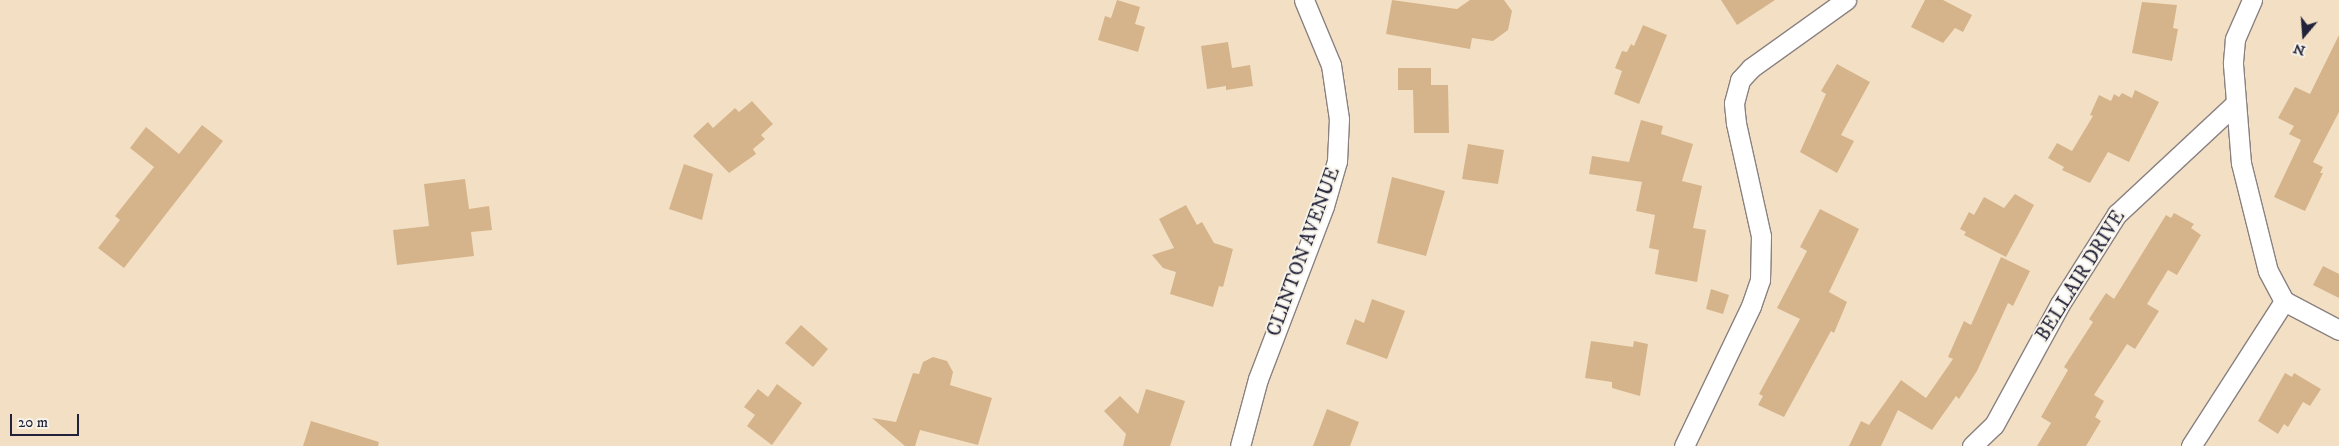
<!DOCTYPE html>
<html>
<head>
<meta charset="utf-8">
<style>
  body { margin:0 }
  #map { position:relative; width:2339px; height:446px; overflow:hidden; background:#f3e0c4; font-family:"IM FELL DW Pica",serif }
  div>[style] { position:absolute }
  .building>* { inset:0; background:#d5b48b }
  .roads { filter:drop-shadow(1px 0 #8a8180) drop-shadow(-1px 0 #8a8180) drop-shadow(0 1px #8a8180) drop-shadow(0 -1px #8a8180) }
  .minor>* { height:19px; margin:-9.5px; padding:0 9.5px; transform-origin:9.5px; border-radius:9.5px; background:#fff }
  span { translate:-50% -50%; white-space:nowrap; text-align:center; line-height:1.15; -webkit-text-stroke:4px #f7f3e8; paint-order:stroke }
  .street-label { font-size:19px; color:#22223b }
  .north { position:absolute; left:2279px; top:10px; width:50px; height:50px; -webkit-text-stroke:4px #f7f3e8; paint-order:stroke; rotate:198deg; font-size:14px; font-weight:700; line-height:20px; text-align:center; color:#22223b }
  .north::after { content:''; display:block; margin:auto; width:18px; height:22px; background:#22223b; clip-path:polygon(50% 0,100% 100%,50% 72%,0 100%) }
  .scale { position:absolute; left:10px; top:414px; width:69px; height:22px; box-sizing:border-box; border:2px solid #22223b; border-top:0; padding-left:6px; font-size:15px; line-height:18px; white-space:nowrap; color:#22223b; -webkit-text-stroke:4px #f7f3e8; paint-order:stroke }
</style>
</head>
<body>
<div id="map">
  <div class="building">
    <i style="clip-path:polygon(1117px 0,1140px 7px,1135px 24px,1145px 27px,1138px 52px,1098px 40px,1105px 16px,1111px 18px)"></i>
    <i style="clip-path:polygon(1392px 0,1457px 9px,1470px 0,1504px 0,1512px 11px,1508px 30px,1493px 41px,1472px 38px,1470px 49px,1386px 34px)"></i>
    <i style="clip-path:polygon(1721px 0,1775px 0,1737px 25px)"></i>
    <i style="clip-path:polygon(1925px 0,1943px 0,1972px 15px,1963px 32px,1955px 28px,1943px 43px,1911px 27px)"></i>
    <i style="clip-path:polygon(2142px 2px,2177px 5px,2173px 28px,2178px 29px,2172px 61px,2132px 53px)"></i>
    <i style="clip-path:polygon(1643px 25px,1667px 35px,1639px 104px,1614px 94px,1622px 71px,1615px 68px,1622px 51px,1627px 52px,1631px 44px,1634px 46px)"></i>
    <i style="clip-path:polygon(2339px 35px,2339px 112px,2313px 162px,2323px 167px,2320px 173px,2323px 173px,2305px 211px,2274px 197px,2301px 140px,2289px 134px,2294px 126px,2278px 118px,2295px 87px,2310px 94px)"></i>
    <i style="clip-path:polygon(1228px 42px,1232px 68px,1250px 65px,1253px 86px,1226px 90px,1226px 86px,1207px 89px,1201px 46px)"></i>
    <i style="clip-path:polygon(1837px 64px,1870px 82px,1841px 135px,1854px 141px,1837px 173px,1800px 152px,1826px 94px,1821px 91px)"></i>
    <i style="clip-path:polygon(1398px 68px,1431px 68px,1431px 85px,1448px 85px,1449px 133px,1414px 133px,1413px 90px,1398px 90px)"></i>
    <i style="clip-path:polygon(2135px 90px,2159px 102px,2129px 162px,2108px 152px,2090px 183px,2062px 170px,2064px 167px,2048px 158px,2057px 143px,2072px 151px,2093px 116px,2090px 115px,2099px 95px,2111px 101px,2114px 94px,2119px 97px,2122px 93px,2132px 98px)"></i>
    <i style="clip-path:polygon(752px 101px,773px 124px,761px 135px,765px 139px,753px 149px,756px 154px,729px 173px,693px 136px,708px 122px,713px 128px,735px 108px,739px 112px)"></i>
    <i style="clip-path:polygon(1641px 120px,1663px 126px,1661px 134px,1693px 144px,1682px 181px,1702px 186px,1693px 228px,1706px 230px,1697px 282px,1655px 274px,1659px 250px,1649px 248px,1655px 215px,1636px 211px,1642px 182px,1589px 174px,1592px 156px,1629px 162px)"></i>
    <i style="clip-path:polygon(202px 125px,223px 141px,124px 268px,98px 248px,120px 220px,115px 216px,154px 167px,130px 148px,146px 127px,179px 154px)"></i>
    <i style="clip-path:polygon(1468px 144px,1504px 150px,1498px 184px,1462px 179px)"></i>
    <i style="clip-path:polygon(684px 164px,713px 174px,702px 220px,669px 209px)"></i>
    <i style="clip-path:polygon(1392px 177px,1445px 191px,1426px 256px,1377px 243px)"></i>
    <i style="clip-path:polygon(465px 179px,469px 209px,489px 206px,492px 230px,471px 232px,474px 256px,397px 265px,393px 230px,429px 226px,424px 184px)"></i>
    <i style="clip-path:polygon(2015px 194px,2034px 205px,2006px 257px,1964px 235px,1966px 232px,1960px 229px,1969px 212px,1974px 215px,1984px 197px,2004px 208px)"></i>
    <i style="clip-path:polygon(1186px 205px,1197px 225px,1202px 222px,1214px 243px,1233px 249px,1223px 287px,1219px 286px,1213px 307px,1170px 294px,1176px 272px,1163px 268px,1152px 255px,1174px 248px,1159px 219px)"></i>
    <i style="clip-path:polygon(1820px 209px,1859px 229px,1829px 292px,1847px 302px,1834px 333px,1831px 331px,1784px 417px,1758px 405px,1763px 396px,1759px 394px,1800px 319px,1777px 308px,1807px 251px,1800px 247px)"></i>
    <i style="clip-path:polygon(2174px 213px,2194px 224px,2191px 228px,2201px 235px,2177px 275px,2168px 270px,2147px 304px,2159px 311px,2135px 349px,2127px 344px,2094px 395px,2104px 401px,2095px 417px,2101px 421px,2086px 446px,2037px 446px,2051px 423px,2041px 417px,2068px 370px,2064px 367px,2093px 322px,2089px 319px,2106px 293px,2114px 299px,2166px 215px,2171px 218px)"></i>
    <i style="clip-path:polygon(2001px 257px,2030px 271px,2013px 306px,2008px 303px,1977px 371px,1959px 399px,1956px 396px,1932px 430px,1898px 410px,1881px 446px,1849px 446px,1861px 421px,1869px 425px,1901px 380px,1926px 398px,1953px 359px,1948px 357px,1964px 321px,1971px 325px)"></i>
    <i style="clip-path:polygon(2323px 266px,2339px 274px,2339px 298px,2313px 285px)"></i>
    <i style="clip-path:polygon(1711px 289px,1729px 295px,1723px 314px,1706px 309px)"></i>
    <i style="clip-path:polygon(1372px 299px,1405px 311px,1387px 359px,1346px 344px,1355px 319px,1364px 323px)"></i>
    <i style="clip-path:polygon(801px 325px,828px 349px,813px 367px,785px 343px)"></i>
    <i style="clip-path:polygon(1591px 341px,1633px 347px,1634px 341px,1648px 344px,1640px 396px,1612px 388px,1612px 382px,1585px 378px)"></i>
    <i style="clip-path:polygon(933px 357px,947px 361px,953px 372px,950px 385px,992px 398px,978px 445px,920px 430px,915px 446px,905px 446px,872px 418px,896px 422px,913px 373px,919px 374px,923px 362px)"></i>
    <i style="clip-path:polygon(2285px 373px,2292px 377px,2294px 373px,2321px 389px,2310px 406px,2303px 402px,2288px 427px,2284px 424px,2278px 434px,2258px 421px)"></i>
    <i style="clip-path:polygon(777px 384px,802px 403px,772px 445px,747px 426px,755px 415px,744px 407px,758px 389px,768px 397px)"></i>
    <i style="clip-path:polygon(1146px 389px,1185px 401px,1170px 446px,1123px 446px,1126px 434px,1104px 411px,1120px 396px,1138px 414px)"></i>
    <i style="clip-path:polygon(1327px 409px,1359px 422px,1350px 446px,1313px 446px)"></i>
    <i style="clip-path:polygon(311px 421px,379px 442px,378px 446px,303px 446px)"></i>
  </div>
  <div class="roads">
    <div class="minor">
      <i style="left:2252px;top:0;width:43px;rotate:113.6deg"></i>
      <i style="left:2235px;top:39px;width:25px;rotate:95deg"></i>
      <i style="left:2233px;top:64px;width:99px;rotate:85.4deg"></i>
      <i style="left:2241px;top:163px;width:111px;rotate:76deg"></i>
      <i style="left:2268px;top:271px;width:34px;rotate:62deg"></i>
      <i style="left:2284px;top:301px;width:62px;rotate:27.8deg"></i>
      <i style="left:1240px;top:446px;width:69px;rotate:-75deg"></i>
      <i style="left:1258px;top:379px;width:185px;rotate:-69.1deg"></i>
      <i style="left:1324px;top:206px;width:47px;rotate:-73.9deg"></i>
      <i style="left:1337px;top:161px;width:42px;rotate:-87.3deg"></i>
      <i style="left:1339px;top:119px;width:55px;rotate:-98.4deg"></i>
      <i style="left:1331px;top:65px;width:70px;rotate:-112.6deg"></i>
      <i style="left:1684px;top:446px;width:155px;rotate:-64.4deg"></i>
      <i style="left:1751px;top:306px;width:28px;rotate:-71deg"></i>
      <i style="left:1760px;top:280px;width:44px;rotate:-88.7deg"></i>
      <i style="left:1761px;top:236px;width:116px;rotate:-102.5deg"></i>
      <i style="left:1736px;top:123px;width:20px;rotate:-96deg"></i>
      <i style="left:1734px;top:103px;width:24px;rotate:-75deg"></i>
      <i style="left:1740px;top:80px;width:16px;rotate:-47deg"></i>
      <i style="left:1751px;top:68px;width:117px;rotate:-35.6deg"></i>
      <i style="left:1972px;top:446px;width:30px;rotate:-44deg"></i>
      <i style="left:1994px;top:425px;width:138px;rotate:-61.4deg"></i>
      <i style="left:2060px;top:304px;width:107px;rotate:-57.7deg"></i>
      <i style="left:2117px;top:214px;width:161px;rotate:-43deg"></i>
      <i style="left:2191px;top:446px;width:172px;rotate:-57.3deg"></i>
    </div>
  </div>
  <div class="street-label">
    <span style="left:1304px;top:252px;rotate:-70deg">CLINTON AVENUE</span>
    <span style="left:2081px;top:276px;rotate:-58deg">BELLAIR DRIVE</span>
  </div>
  <div class="north">N</div>
  <div class="scale">20 m</div>
</div>
</body>
</html>
